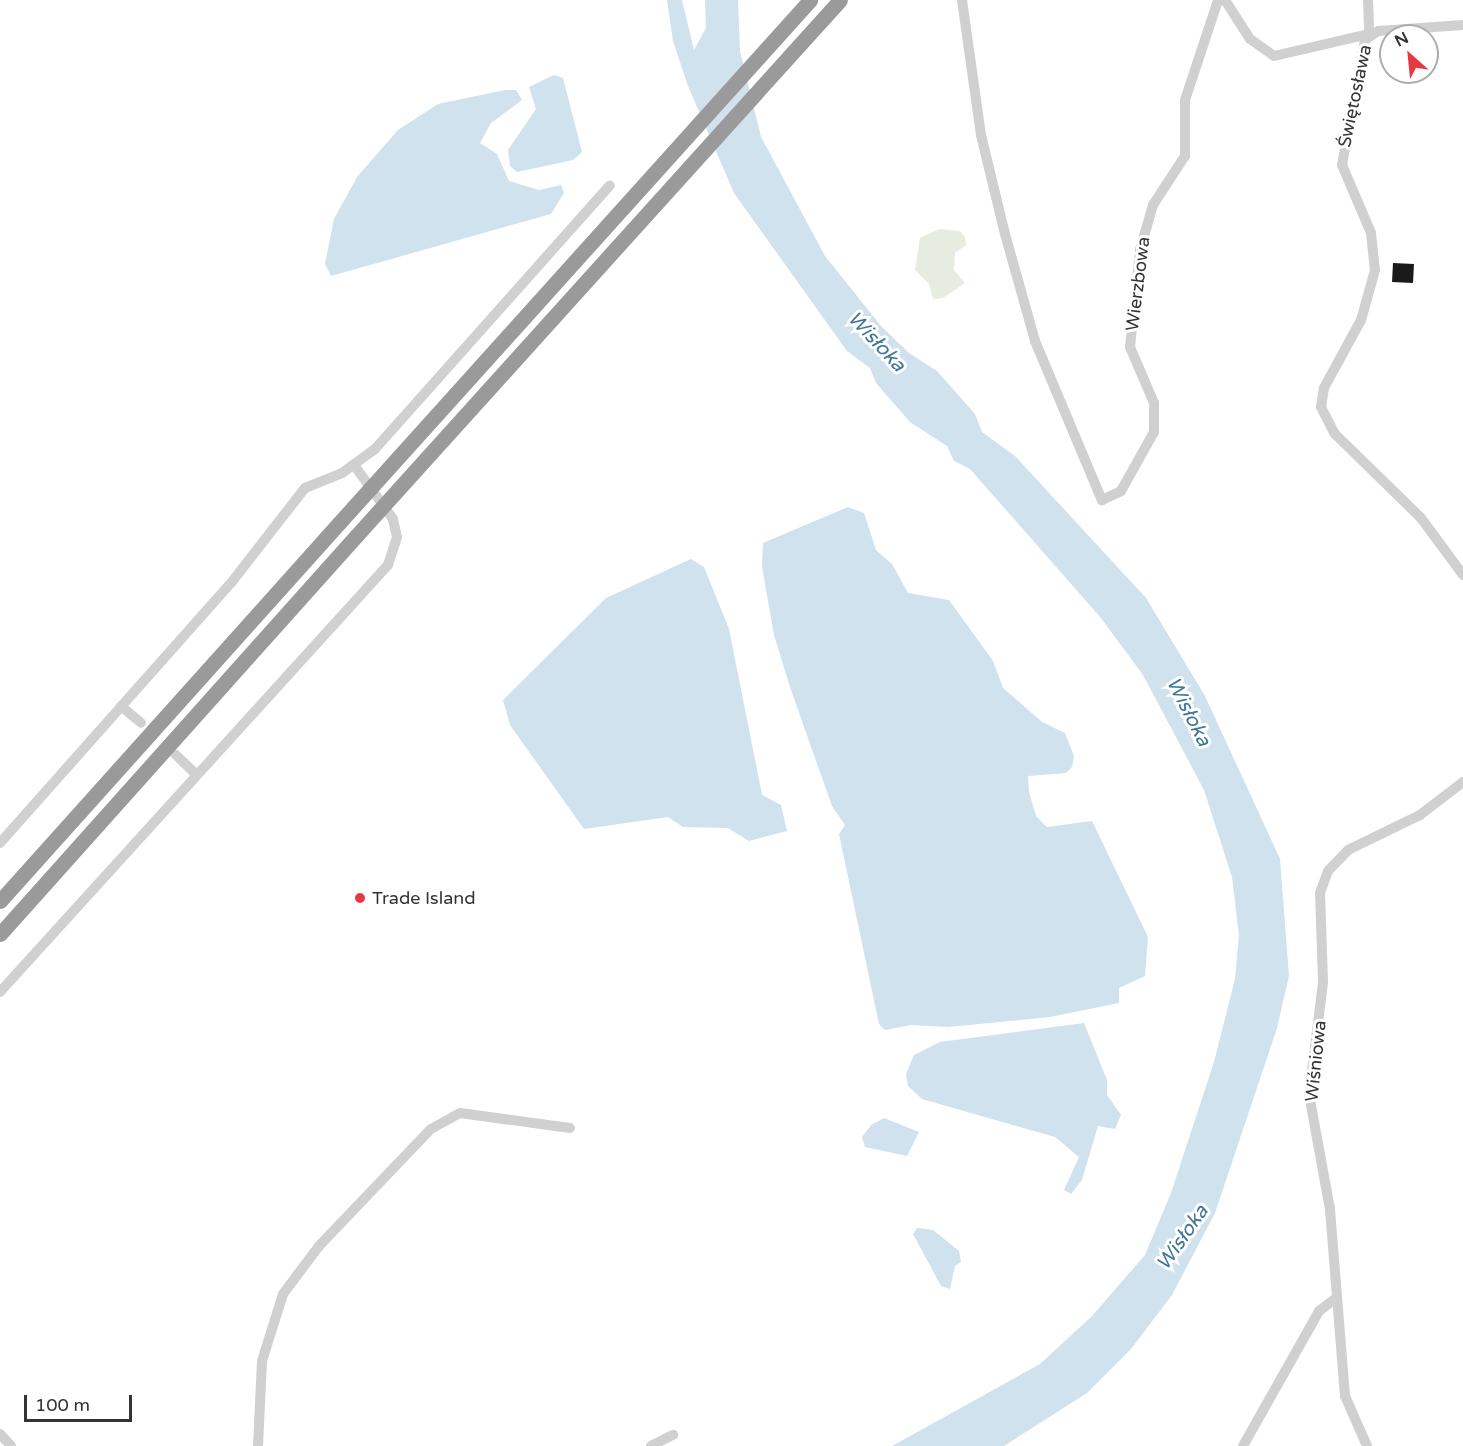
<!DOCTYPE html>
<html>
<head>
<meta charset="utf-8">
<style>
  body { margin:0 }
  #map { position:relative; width:1463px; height:1446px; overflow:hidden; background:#fff; font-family:"Varela Round",sans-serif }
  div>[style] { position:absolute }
  .green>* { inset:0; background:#e6ecdf }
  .water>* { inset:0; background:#cfe2ee }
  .building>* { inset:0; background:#1a1a1a }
  .minor>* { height:10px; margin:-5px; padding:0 5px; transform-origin:5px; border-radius:5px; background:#d0d0d0 }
  .highway>* { height:15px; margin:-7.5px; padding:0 7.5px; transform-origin:7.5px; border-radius:7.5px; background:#9a9a9a }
  .highway-bridge>* { height:15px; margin:-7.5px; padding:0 7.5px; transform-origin:7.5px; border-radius:7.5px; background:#9a9a9a }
  .dots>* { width:16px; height:16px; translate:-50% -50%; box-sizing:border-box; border:3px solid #fff; border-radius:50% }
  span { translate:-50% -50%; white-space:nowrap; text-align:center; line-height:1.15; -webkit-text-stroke:6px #fff; paint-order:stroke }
  .street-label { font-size:18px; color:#333 }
  .poi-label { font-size:18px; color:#333 }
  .left { translate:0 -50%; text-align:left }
  .water-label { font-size:20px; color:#3f7597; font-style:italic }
  .north { position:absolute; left:1379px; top:24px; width:60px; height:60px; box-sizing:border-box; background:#fff; border:2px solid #adadad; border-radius:50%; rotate:333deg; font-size:16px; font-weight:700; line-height:24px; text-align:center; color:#333 }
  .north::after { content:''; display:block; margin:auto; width:21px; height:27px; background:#e63946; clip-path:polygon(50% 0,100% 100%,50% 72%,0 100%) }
  .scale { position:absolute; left:24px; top:1395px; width:108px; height:27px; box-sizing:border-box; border:3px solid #333; border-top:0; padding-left:8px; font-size:18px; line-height:21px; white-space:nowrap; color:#333; -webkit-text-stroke:4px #fff; paint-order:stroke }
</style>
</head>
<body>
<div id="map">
  <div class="green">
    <i style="clip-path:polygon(939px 229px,960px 231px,965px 237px,966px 245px,955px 253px,954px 270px,965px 283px,943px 298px,933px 299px,929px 284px,915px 270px,920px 238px)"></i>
  </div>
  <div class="water">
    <i style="clip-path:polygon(667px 0,682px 0,694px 50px,706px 28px,705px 0,738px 0,740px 51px,761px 137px,825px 256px,881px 326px,909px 353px,937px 371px,975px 414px,982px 432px,1015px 456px,1146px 598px,1205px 696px,1280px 859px,1289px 976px,1277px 1028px,1215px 1213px,1172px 1295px,1131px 1349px,1087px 1393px,1004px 1446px,892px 1446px,1040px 1364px,1092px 1316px,1145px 1255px,1171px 1193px,1214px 1062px,1235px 979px,1239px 935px,1232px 877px,1204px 790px,1143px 675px,1101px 618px,970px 469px,954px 461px,947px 446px,910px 422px,876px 383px,870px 368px,847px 351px,734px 193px,688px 86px,673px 41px)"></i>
    <i style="clip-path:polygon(554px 75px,563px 78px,582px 152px,573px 160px,517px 172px,510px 166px,508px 150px,536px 109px,529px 87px)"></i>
    <i style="clip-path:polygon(505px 90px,516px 90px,522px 100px,491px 123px,480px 143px,497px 154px,509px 181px,539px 190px,561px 185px,564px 193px,551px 214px,331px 276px,325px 264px,334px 219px,357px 177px,398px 130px,438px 104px)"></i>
    <i style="clip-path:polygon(848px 507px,864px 513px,876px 550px,892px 564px,908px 593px,949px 600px,993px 661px,1003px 688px,1042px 722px,1065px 733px,1074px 756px,1072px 767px,1066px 773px,1028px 776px,1029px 792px,1036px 816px,1047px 827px,1092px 821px,1148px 937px,1145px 976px,1119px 988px,1119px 1003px,1050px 1017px,948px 1027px,911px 1025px,885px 1030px,879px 1024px,839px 834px,845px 825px,832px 806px,791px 690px,774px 635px,762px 567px,763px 543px)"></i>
    <i style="clip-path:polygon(691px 559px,704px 567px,729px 629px,762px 795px,781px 805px,787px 831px,749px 841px,728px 828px,683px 827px,668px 817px,584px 829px,510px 725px,503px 700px,606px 598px)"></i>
    <i style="clip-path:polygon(1084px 1023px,1107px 1080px,1107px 1095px,1121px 1115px,1115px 1129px,1098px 1126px,1082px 1180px,1071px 1194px,1064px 1190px,1079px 1157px,1055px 1137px,922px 1099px,908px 1086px,906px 1074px,914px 1055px,940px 1042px)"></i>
    <i style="clip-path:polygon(884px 1118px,919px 1132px,907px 1156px,865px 1147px,862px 1137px,871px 1125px)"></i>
    <i style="clip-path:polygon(917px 1228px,933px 1230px,959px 1251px,961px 1262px,955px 1266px,950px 1289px,941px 1286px,913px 1234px)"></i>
  </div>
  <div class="building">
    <i style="clip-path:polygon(1393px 263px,1414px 264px,1413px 283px,1392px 282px)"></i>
  </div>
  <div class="minor">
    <i style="left:962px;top:0;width:136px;rotate:82deg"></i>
    <i style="left:981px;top:135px;width:102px;rotate:76.4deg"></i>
    <i style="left:1005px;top:234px;width:111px;rotate:74.3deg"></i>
    <i style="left:1035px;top:341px;width:173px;rotate:67.2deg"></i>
    <i style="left:1102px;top:500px;width:21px;rotate:-25deg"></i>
    <i style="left:1121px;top:491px;width:68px;rotate:-60.8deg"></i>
    <i style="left:1154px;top:432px;width:29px;rotate:-90deg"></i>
    <i style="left:1154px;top:403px;width:61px;rotate:-113.2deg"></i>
    <i style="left:1130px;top:347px;width:98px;rotate:-84.1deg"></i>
    <i style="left:1140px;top:250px;width:47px;rotate:-73.9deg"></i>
    <i style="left:1153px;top:205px;width:59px;rotate:-56.9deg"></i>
    <i style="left:1185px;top:156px;width:56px;rotate:-90deg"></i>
    <i style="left:1185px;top:100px;width:105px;rotate:-71.7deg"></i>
    <i style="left:1225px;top:0;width:46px;rotate:57.3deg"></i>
    <i style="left:1250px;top:39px;width:29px;rotate:35deg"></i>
    <i style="left:1274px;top:56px;width:98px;rotate:-13deg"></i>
    <i style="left:1368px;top:0;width:34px;rotate:88deg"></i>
    <i style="left:1463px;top:25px;width:85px;rotate:176deg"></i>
    <i style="left:1378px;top:31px;width:16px;rotate:145deg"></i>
    <i style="left:1365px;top:40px;width:127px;rotate:100.4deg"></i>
    <i style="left:1342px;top:165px;width:74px;rotate:66.9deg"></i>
    <i style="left:1371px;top:233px;width:37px;rotate:84deg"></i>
    <i style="left:1375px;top:270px;width:52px;rotate:105.6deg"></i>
    <i style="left:1361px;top:320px;width:77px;rotate:118.6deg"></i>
    <i style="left:1324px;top:388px;width:19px;rotate:99deg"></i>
    <i style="left:1321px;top:407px;width:30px;rotate:63deg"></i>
    <i style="left:1335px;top:434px;width:120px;rotate:44.3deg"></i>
    <i style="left:1421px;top:518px;width:71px;rotate:53.6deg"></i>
    <i style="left:121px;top:706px;width:26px;rotate:40deg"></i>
    <i style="left:176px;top:755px;width:28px;rotate:44deg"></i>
    <i style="left:0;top:843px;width:348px;rotate:-48.4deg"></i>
    <i style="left:231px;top:583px;width:120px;rotate:-52.1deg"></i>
    <i style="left:305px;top:488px;width:40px;rotate:-22deg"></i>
    <i style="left:342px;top:473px;width:41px;rotate:-36deg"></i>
    <i style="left:375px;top:449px;width:353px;rotate:-48.3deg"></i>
    <i style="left:0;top:992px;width:577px;rotate:-47.74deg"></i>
    <i style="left:388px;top:565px;width:29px;rotate:-72deg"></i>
    <i style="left:397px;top:537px;width:18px;rotate:-103deg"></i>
    <i style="left:393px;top:519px;width:67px;rotate:-125.8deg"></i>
    <i style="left:0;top:1434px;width:16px;rotate:47deg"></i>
    <i style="left:258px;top:1446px;width:85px;rotate:-87.3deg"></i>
    <i style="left:262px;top:1361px;width:70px;rotate:-72.6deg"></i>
    <i style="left:283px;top:1294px;width:60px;rotate:-53.1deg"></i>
    <i style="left:319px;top:1246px;width:162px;rotate:-46.3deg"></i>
    <i style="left:431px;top:1129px;width:33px;rotate:-29deg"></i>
    <i style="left:460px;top:1113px;width:111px;rotate:7.8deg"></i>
    <i style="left:651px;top:1446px;width:25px;rotate:-27deg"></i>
    <i style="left:1243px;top:1446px;width:155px;rotate:-60.6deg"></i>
    <i style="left:1319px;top:1311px;width:20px;rotate:-37deg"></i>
    <i style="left:1367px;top:1446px;width:55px;rotate:-113.7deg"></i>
    <i style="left:1345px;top:1396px;width:188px;rotate:-94.6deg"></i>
    <i style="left:1330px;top:1209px;width:116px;rotate:-100.4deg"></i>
    <i style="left:1309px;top:1095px;width:114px;rotate:-82.9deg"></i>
    <i style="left:1323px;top:982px;width:89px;rotate:-91.9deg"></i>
    <i style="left:1320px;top:893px;width:23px;rotate:-70deg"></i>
    <i style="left:1328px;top:871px;width:29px;rotate:-46deg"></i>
    <i style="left:1348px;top:850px;width:80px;rotate:-25.9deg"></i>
    <i style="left:1420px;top:815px;width:54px;rotate:-37.5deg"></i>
  </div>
  <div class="highway">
    <i style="left:0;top:901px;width:508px;rotate:-48.11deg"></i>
    <i style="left:0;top:934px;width:534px;rotate:-48.19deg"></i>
  </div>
  <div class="highway-bridge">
    <i style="left:339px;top:523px;width:704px;rotate:-47.99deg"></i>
    <i style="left:356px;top:536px;width:722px;rotate:-47.92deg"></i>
  </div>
  <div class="dots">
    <i style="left:360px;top:898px;background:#e63946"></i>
  </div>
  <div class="street-label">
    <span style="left:1355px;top:96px;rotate:-78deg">Świętosława</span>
    <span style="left:1138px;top:284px;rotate:-83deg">Wierzbowa</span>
    <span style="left:1316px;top:1061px;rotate:-84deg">Wiśniowa</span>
  </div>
  <div class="poi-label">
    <span class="left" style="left:372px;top:898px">Trade Island</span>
  </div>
  <div class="water-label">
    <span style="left:876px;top:342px;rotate:47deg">Wisłoka</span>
    <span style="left:1188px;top:712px;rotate:63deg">Wisłoka</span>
    <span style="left:1183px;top:1238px;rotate:-55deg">Wisłoka</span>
  </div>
  <div class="north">N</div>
  <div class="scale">100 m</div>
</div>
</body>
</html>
